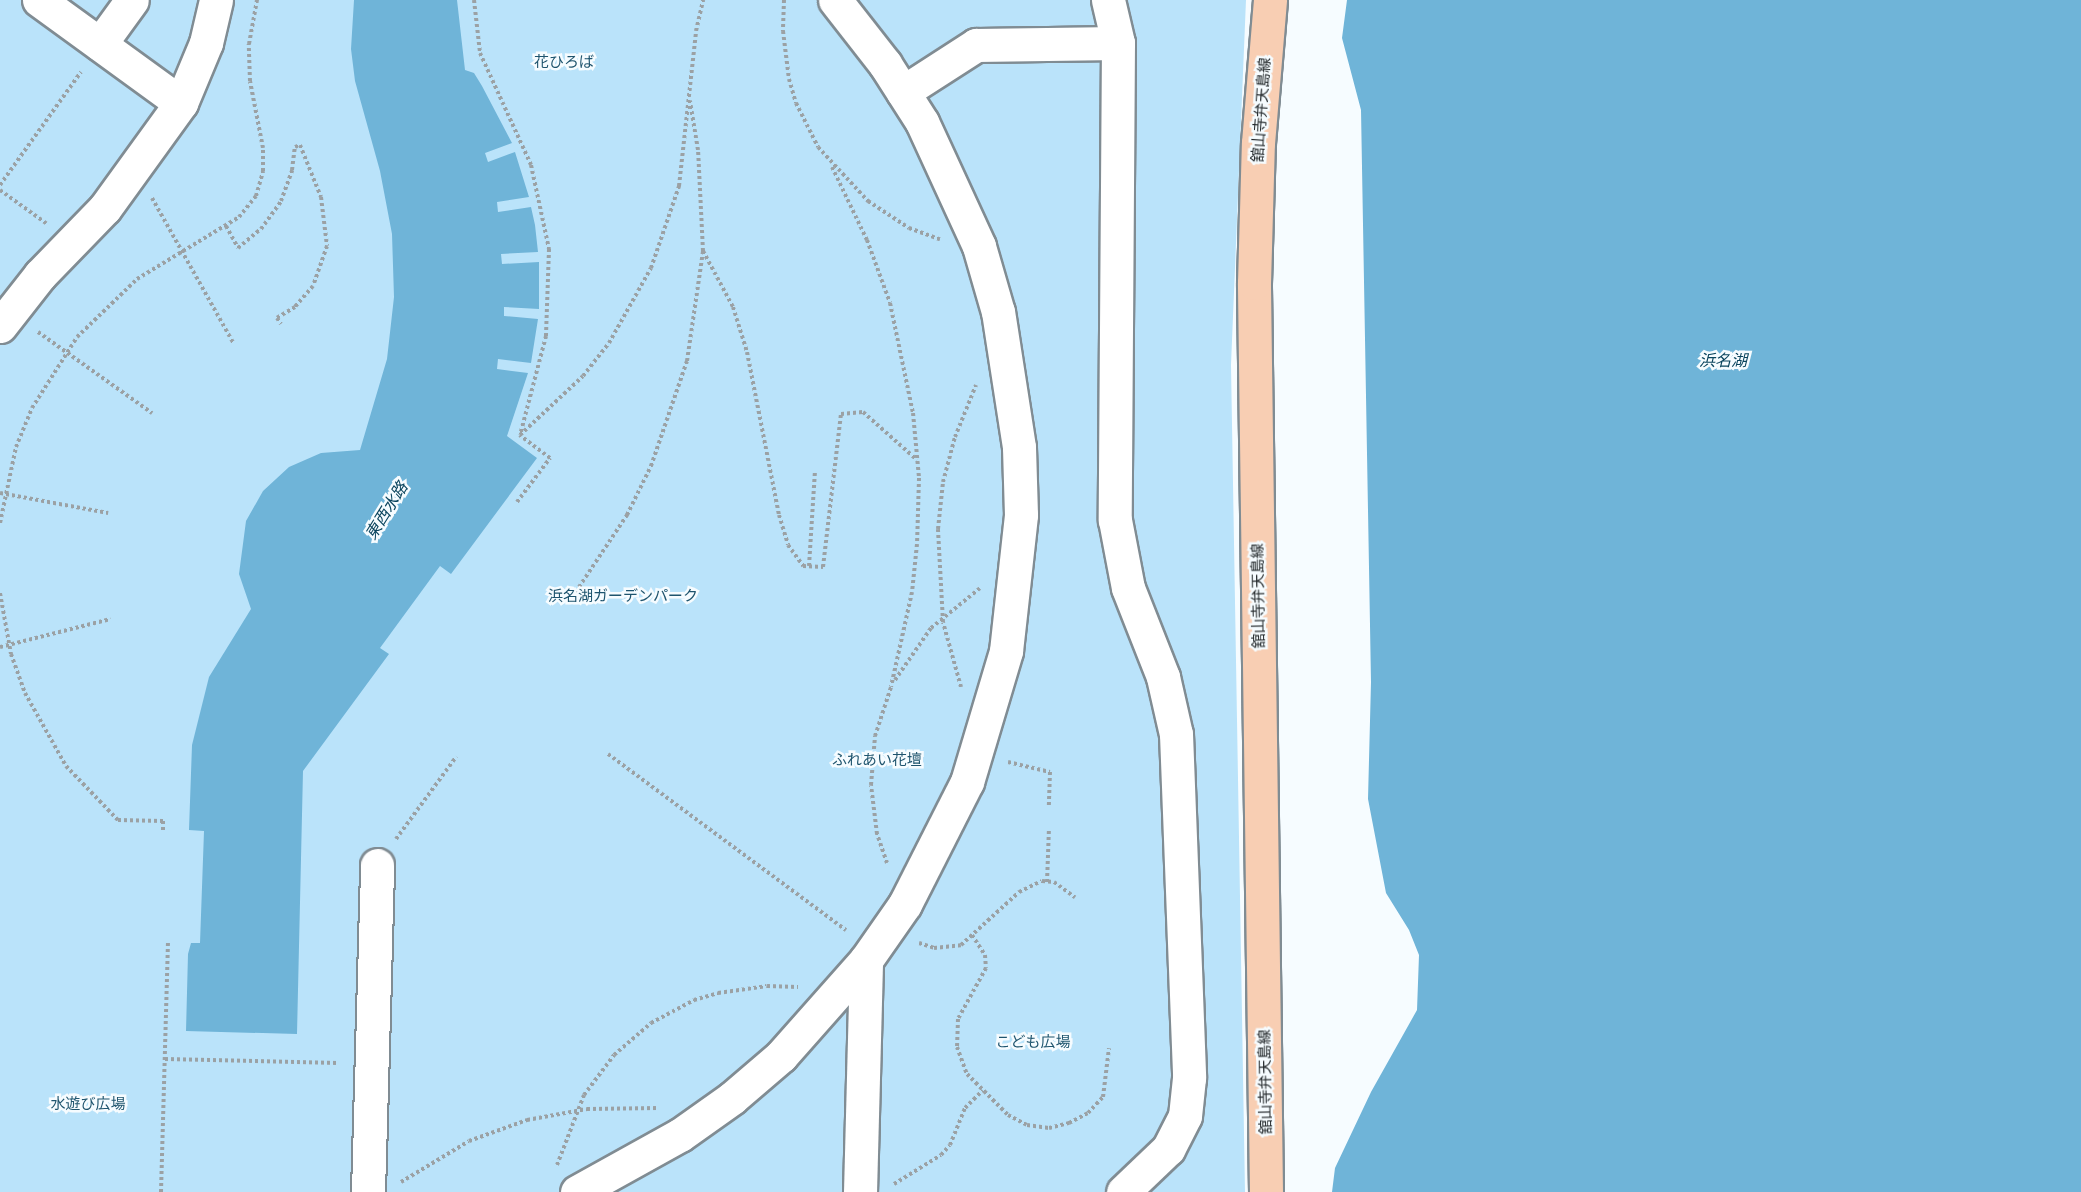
<!DOCTYPE html>
<html>
<head>
<meta charset="utf-8">
<style>
  body { margin:0 }
  #map { position:relative; width:2081px; height:1192px; overflow:hidden; background:#f6fcff; font-family:Helvetica,"Noto Sans JP",sans-serif }
  div>[style] { position:absolute }
  .green>* { inset:0; background:#bae3fa }
  .water>* { inset:0; background:#6fb4d8 }
  .path>* { height:4px; margin-top:-2px; transform-origin:0; background:repeating-linear-gradient(90deg,#9ba1a4 0 3px,transparent 0 6px) }
  .roads { filter:drop-shadow(2px 0 #808c93) drop-shadow(-2px 0 #808c93) drop-shadow(0 2px #808c93) drop-shadow(0 -2px #808c93) }
  .minor>* { height:33px; margin:-16.5px; padding:0 16.5px; transform-origin:16.5px; border-radius:16.5px; background:#fff }
  .major>* { height:33px; margin:-16.5px; padding:0 16.5px; transform-origin:16.5px; border-radius:16.5px; background:#f8ceb3 }
  span { translate:-50% -50%; white-space:nowrap; text-align:center; line-height:1.15; -webkit-text-stroke:5px #f6fcff; paint-order:stroke }
  .park-label { font-size:15px; color:#1e546e }
  .street-label { font-size:15px; color:#212629 }
  .water-label { font-size:16px; color:#0a445d; font-style:italic }
</style>
</head>
<body>
<div id="map">
  <div class="green">
    <i style="clip-path:polygon(0 0,1246px 0,1231px 365px,1245px 1192px,0 1192px)"></i>
  </div>
  <div class="water">
    <i style="clip-path:polygon(354px 0,457px 0,465px 70px,474px 73px,482px 86px,512px 143px,485px 153px,488px 162px,515px 152px,529px 197px,497px 202px,498px 212px,531px 207px,535px 225px,538px 252px,501px 254px,502px 264px,539px 262px,539px 309px,504px 307px,504px 316px,538px 319px,531px 363px,498px 359px,497px 369px,528px 373px,507px 436px,537px 458px,451px 574px,440px 566px,380px 648px,389px 654px,303px 771px,297px 1034px,186px 1031px,188px 954px,191px 943px,200px 943px,204px 831px,189px 830px,192px 745px,209px 677px,251px 609px,239px 574px,246px 521px,263px 491px,289px 467px,321px 453px,360px 450px,387px 359px,394px 297px,392px 234px,380px 171px,355px 81px,351px 49px)"></i>
    <i style="clip-path:polygon(1347px 0,2081px 0,2081px 1192px,1332px 1192px,1335px 1168px,1371px 1092px,1417px 1010px,1419px 955px,1409px 930px,1386px 893px,1368px 799px,1371px 682px,1361px 110px,1342px 38px)"></i>
  </div>
  <div class="path">
    <i style="left:474px;top:0;width:53px;rotate:83.5deg"></i>
    <i style="left:480px;top:53px;width:123px;rotate:65.5deg"></i>
    <i style="left:531px;top:165px;width:86px;rotate:77.9deg"></i>
    <i style="left:549px;top:249px;width:87px;rotate:92deg"></i>
    <i style="left:546px;top:336px;width:102px;rotate:104.7deg"></i>
    <i style="left:784px;top:0;width:31px;rotate:92deg"></i>
    <i style="left:783px;top:31px;width:48px;rotate:82.9deg"></i>
    <i style="left:789px;top:79px;width:25px;rotate:74deg"></i>
    <i style="left:796px;top:103px;width:49px;rotate:63.4deg"></i>
    <i style="left:818px;top:147px;width:74px;rotate:47.2deg"></i>
    <i style="left:868px;top:201px;width:49px;rotate:33.4deg"></i>
    <i style="left:909px;top:228px;width:33px;rotate:20deg"></i>
    <i style="left:832px;top:167px;width:81px;rotate:64.4deg"></i>
    <i style="left:867px;top:240px;width:67px;rotate:69.9deg"></i>
    <i style="left:890px;top:303px;width:112px;rotate:78.2deg"></i>
    <i style="left:913px;top:413px;width:65px;rotate:84.7deg"></i>
    <i style="left:919px;top:478px;width:66px;rotate:91.7deg"></i>
    <i style="left:917px;top:544px;width:48px;rotate:95.9deg"></i>
    <i style="left:912px;top:592px;width:97px;rotate:102.5deg"></i>
    <i style="left:0;top:185px;width:139px;rotate:-54.4deg"></i>
    <i style="left:0;top:190px;width:57px;rotate:35.7deg"></i>
    <i style="left:152px;top:198px;width:167px;rotate:60.7deg"></i>
    <i style="left:226px;top:226px;width:25px;rotate:61deg"></i>
    <i style="left:238px;top:248px;width:30px;rotate:-40deg"></i>
    <i style="left:261px;top:229px;width:34px;rotate:-54deg"></i>
    <i style="left:281px;top:201px;width:33px;rotate:-70deg"></i>
    <i style="left:292px;top:170px;width:23px;rotate:-83deg"></i>
    <i style="left:295px;top:147px;width:5px;rotate:-22deg"></i>
    <i style="left:300px;top:145px;width:56px;rotate:68deg"></i>
    <i style="left:321px;top:197px;width:49px;rotate:83deg"></i>
    <i style="left:327px;top:246px;width:42px;rotate:109.3deg"></i>
    <i style="left:313px;top:286px;width:28px;rotate:131deg"></i>
    <i style="left:295px;top:307px;width:21px;rotate:149deg"></i>
    <i style="left:277px;top:318px;width:7px;rotate:56deg"></i>
    <i style="left:703px;top:251px;width:64px;rotate:61.8deg"></i>
    <i style="left:733px;top:307px;width:47px;rotate:72.7deg"></i>
    <i style="left:747px;top:352px;width:166px;rotate:78.9deg"></i>
    <i style="left:779px;top:515px;width:31px;rotate:73deg"></i>
    <i style="left:788px;top:545px;width:26px;rotate:54deg"></i>
    <i style="left:803px;top:566px;width:20px;rotate:3deg"></i>
    <i style="left:823px;top:567px;width:154px;rotate:-83.3deg"></i>
    <i style="left:841px;top:414px;width:22px;rotate:-5deg"></i>
    <i style="left:863px;top:412px;width:72px;rotate:41.6deg"></i>
    <i style="left:38px;top:332px;width:140px;rotate:35.4deg"></i>
    <i style="left:520px;top:435px;width:86px;rotate:-43.1deg"></i>
    <i style="left:583px;top:376px;width:42px;rotate:-51.8deg"></i>
    <i style="left:609px;top:343px;width:86px;rotate:-60.8deg"></i>
    <i style="left:651px;top:268px;width:87px;rotate:-71.1deg"></i>
    <i style="left:679px;top:186px;width:156px;rotate:-83.7deg"></i>
    <i style="left:696px;top:31px;width:32px;rotate:-77deg"></i>
    <i style="left:0;top:493px;width:110px;rotate:10.5deg"></i>
    <i style="left:517px;top:502px;width:55px;rotate:-53.1deg"></i>
    <i style="left:550px;top:458px;width:38px;rotate:-143deg"></i>
    <i style="left:0;top:523px;width:78px;rotate:-78.1deg"></i>
    <i style="left:16px;top:447px;width:42px;rotate:-67.7deg"></i>
    <i style="left:32px;top:408px;width:84px;rotate:-57.6deg"></i>
    <i style="left:77px;top:337px;width:83px;rotate:-44deg"></i>
    <i style="left:137px;top:279px;width:119px;rotate:-31.3deg"></i>
    <i style="left:239px;top:217px;width:27px;rotate:-51deg"></i>
    <i style="left:256px;top:196px;width:26px;rotate:-74deg"></i>
    <i style="left:263px;top:171px;width:23px;rotate:-90deg"></i>
    <i style="left:263px;top:148px;width:68px;rotate:-101deg"></i>
    <i style="left:250px;top:81px;width:37px;rotate:-92deg"></i>
    <i style="left:249px;top:44px;width:45px;rotate:-79.7deg"></i>
    <i style="left:809px;top:566px;width:96px;rotate:-86.4deg"></i>
    <i style="left:0;top:593px;width:62px;rotate:79.8deg"></i>
    <i style="left:11px;top:654px;width:41px;rotate:70.3deg"></i>
    <i style="left:25px;top:693px;width:84px;rotate:60.7deg"></i>
    <i style="left:66px;top:766px;width:75px;rotate:46.1deg"></i>
    <i style="left:118px;top:820px;width:45px;rotate:1.3deg"></i>
    <i style="left:163px;top:821px;width:9px;rotate:90deg"></i>
    <i style="left:569px;top:602px;width:105px;rotate:-56.3deg"></i>
    <i style="left:627px;top:515px;width:55px;rotate:-63.9deg"></i>
    <i style="left:651px;top:466px;width:111px;rotate:-71.1deg"></i>
    <i style="left:687px;top:361px;width:111px;rotate:-81.7deg"></i>
    <i style="left:703px;top:251px;width:101px;rotate:-92.8deg"></i>
    <i style="left:698px;top:150px;width:50px;rotate:-99.3deg"></i>
    <i style="left:0;top:647px;width:114px;rotate:-14.2deg"></i>
    <i style="left:895px;top:680px;width:63px;rotate:-55.3deg"></i>
    <i style="left:931px;top:628px;width:63px;rotate:-39.2deg"></i>
    <i style="left:961px;top:687px;width:67px;rotate:-105.5deg"></i>
    <i style="left:943px;top:622px;width:93px;rotate:-93.1deg"></i>
    <i style="left:938px;top:529px;width:47px;rotate:-83.9deg"></i>
    <i style="left:943px;top:482px;width:47px;rotate:-75.1deg"></i>
    <i style="left:955px;top:437px;width:56px;rotate:-68deg"></i>
    <i style="left:608px;top:754px;width:296px;rotate:36.5deg"></i>
    <i style="left:1008px;top:762px;width:43px;rotate:13.4deg"></i>
    <i style="left:1050px;top:772px;width:34px;rotate:92deg"></i>
    <i style="left:396px;top:839px;width:102px;rotate:-53.8deg"></i>
    <i style="left:887px;top:863px;width:31px;rotate:-109deg"></i>
    <i style="left:877px;top:834px;width:49px;rotate:-97deg"></i>
    <i style="left:871px;top:785px;width:49px;rotate:-85.3deg"></i>
    <i style="left:875px;top:736px;width:52px;rotate:-71.9deg"></i>
    <i style="left:1047px;top:882px;width:54px;rotate:-87.9deg"></i>
    <i style="left:972px;top:935px;width:24px;rotate:57deg"></i>
    <i style="left:985px;top:955px;width:13px;rotate:86deg"></i>
    <i style="left:986px;top:968px;width:58px;rotate:118.8deg"></i>
    <i style="left:958px;top:1019px;width:28px;rotate:92deg"></i>
    <i style="left:957px;top:1047px;width:29px;rotate:70deg"></i>
    <i style="left:967px;top:1074px;width:58px;rotate:45deg"></i>
    <i style="left:1008px;top:1115px;width:21px;rotate:28deg"></i>
    <i style="left:1027px;top:1125px;width:22px;rotate:8deg"></i>
    <i style="left:1049px;top:1128px;width:21px;rotate:-14deg"></i>
    <i style="left:1069px;top:1123px;width:21px;rotate:-28deg"></i>
    <i style="left:1088px;top:1113px;width:22px;rotate:-47deg"></i>
    <i style="left:1103px;top:1097px;width:49px;rotate:-83deg"></i>
    <i style="left:919px;top:943px;width:16px;rotate:18deg"></i>
    <i style="left:934px;top:948px;width:27px;rotate:-6deg"></i>
    <i style="left:961px;top:945px;width:79px;rotate:-42.4deg"></i>
    <i style="left:1019px;top:892px;width:25px;rotate:-26deg"></i>
    <i style="left:1042px;top:881px;width:12px;rotate:5deg"></i>
    <i style="left:1054px;top:882px;width:26px;rotate:36deg"></i>
    <i style="left:165px;top:1059px;width:173px;rotate:1.3deg"></i>
    <i style="left:557px;top:1165px;width:75px;rotate:-68.9deg"></i>
    <i style="left:584px;top:1095px;width:50px;rotate:-53.1deg"></i>
    <i style="left:614px;top:1055px;width:49px;rotate:-40.9deg"></i>
    <i style="left:651px;top:1023px;width:49px;rotate:-28.1deg"></i>
    <i style="left:694px;top:1000px;width:25px;rotate:-16deg"></i>
    <i style="left:718px;top:993px;width:49px;rotate:-8.1deg"></i>
    <i style="left:767px;top:986px;width:31px;rotate:2deg"></i>
    <i style="left:401px;top:1182px;width:79px;rotate:-31.1deg"></i>
    <i style="left:469px;top:1141px;width:62px;rotate:-19.9deg"></i>
    <i style="left:527px;top:1120px;width:61px;rotate:-10.4deg"></i>
    <i style="left:587px;top:1109px;width:72px;rotate:-0.8deg"></i>
    <i style="left:894px;top:1184px;width:55px;rotate:-31.7deg"></i>
    <i style="left:941px;top:1155px;width:13px;rotate:-48deg"></i>
    <i style="left:950px;top:1145px;width:40px;rotate:-68deg"></i>
    <i style="left:965px;top:1108px;width:25px;rotate:-45deg"></i>
    <i style="left:161px;top:1192px;width:251px;rotate:-88.4deg"></i>
  </div>
  <div class="roads">
    <div class="minor">
      <i style="left:39px;top:0;width:175px;rotate:36deg"></i>
      <i style="left:1108px;top:0;width:44px;rotate:76.9deg"></i>
      <i style="left:1118px;top:43px;width:477px;rotate:90.4deg"></i>
      <i style="left:1115px;top:520px;width:69px;rotate:79.2deg"></i>
      <i style="left:1128px;top:588px;width:96px;rotate:68.5deg"></i>
      <i style="left:1163px;top:677px;width:58px;rotate:77.2deg"></i>
      <i style="left:1176px;top:734px;width:344px;rotate:87.8deg"></i>
      <i style="left:1189px;top:1078px;width:38px;rotate:96deg"></i>
      <i style="left:1185px;top:1116px;width:37px;rotate:117deg"></i>
      <i style="left:1168px;top:1149px;width:62px;rotate:136.3deg"></i>
      <i style="left:100px;top:44px;width:54px;rotate:-54deg"></i>
      <i style="left:903px;top:92px;width:87px;rotate:-32.8deg"></i>
      <i style="left:976px;top:45px;width:142px;rotate:-0.8deg"></i>
      <i style="left:0;top:326px;width:65px;rotate:-51.9deg"></i>
      <i style="left:40px;top:275px;width:93px;rotate:-45.9deg"></i>
      <i style="left:105px;top:208px;width:130px;rotate:-54.1deg"></i>
      <i style="left:181px;top:103px;width:65px;rotate:-67.4deg"></i>
      <i style="left:206px;top:43px;width:44px;rotate:-76.9deg"></i>
      <i style="left:368px;top:1192px;width:327px;rotate:-88.4deg"></i>
      <i style="left:577px;top:1192px;width:118px;rotate:-29deg"></i>
      <i style="left:680px;top:1135px;width:64px;rotate:-35.4deg"></i>
      <i style="left:732px;top:1098px;width:65px;rotate:-40.6deg"></i>
      <i style="left:781px;top:1056px;width:128px;rotate:-48.5deg"></i>
      <i style="left:866px;top:960px;width:68px;rotate:-55.1deg"></i>
      <i style="left:905px;top:904px;width:137px;rotate:-63.1deg"></i>
      <i style="left:967px;top:782px;width:137px;rotate:-73.4deg"></i>
      <i style="left:1006px;top:651px;width:137px;rotate:-83.7deg"></i>
      <i style="left:1021px;top:515px;width:68px;rotate:-91.7deg"></i>
      <i style="left:1019px;top:447px;width:137px;rotate:-98.8deg"></i>
      <i style="left:998px;top:312px;width:69px;rotate:-106.1deg"></i>
      <i style="left:979px;top:246px;width:136px;rotate:-114.7deg"></i>
      <i style="left:922px;top:122px;width:69px;rotate:-122.5deg"></i>
      <i style="left:885px;top:64px;width:81px;rotate:-128deg"></i>
      <i style="left:860px;top:1192px;width:232px;rotate:-88.5deg"></i>
    </div>
    <div class="major">
      <i style="left:1266px;top:1192px;width:909px;rotate:-90.76deg"></i>
      <i style="left:1254px;top:283px;width:140px;rotate:-88.4deg"></i>
      <i style="left:1258px;top:143px;width:144px;rotate:-85.2deg"></i>
    </div>
  </div>
  <div class="park-label">
    <span style="left:564px;top:62px">花ひろば</span>
    <span style="left:623px;top:596px">浜名湖ガーデンパーク</span>
    <span style="left:877px;top:760px">ふれあい花壇</span>
    <span style="left:1033px;top:1042px">こども広場</span>
    <span style="left:88px;top:1104px">水遊び広場</span>
  </div>
  <div class="street-label">
    <span style="left:1261px;top:110px;rotate:-86deg">舘山寺弁天島線</span>
    <span style="left:1258px;top:596px;rotate:-91deg">舘山寺弁天島線</span>
    <span style="left:1265px;top:1082px;rotate:-91deg">舘山寺弁天島線</span>
  </div>
  <div class="water-label">
    <span style="left:1723px;top:361px">浜名湖</span>
    <span style="left:387px;top:511px;rotate:-58deg">東西水路</span>
  </div>
</div>
</body>
</html>
